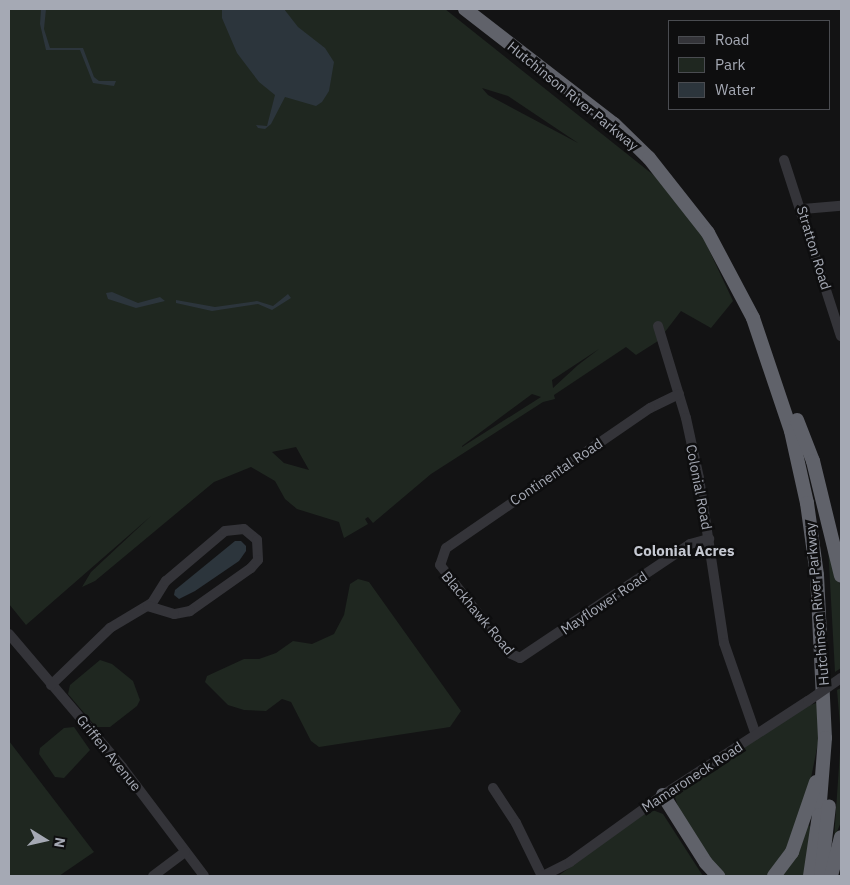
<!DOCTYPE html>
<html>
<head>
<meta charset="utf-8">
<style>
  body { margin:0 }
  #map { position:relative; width:850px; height:885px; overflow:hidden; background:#131314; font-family:"IBM Plex Sans",sans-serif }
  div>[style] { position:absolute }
  .green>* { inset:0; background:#1f2720 }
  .water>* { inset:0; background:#2c353c }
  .minor>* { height:10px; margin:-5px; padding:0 5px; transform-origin:5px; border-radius:5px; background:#343439 }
  .highway>* { height:14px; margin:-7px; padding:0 7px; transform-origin:7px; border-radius:7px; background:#60626a }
  .minor-bridge>* { height:10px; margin:-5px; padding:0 5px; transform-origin:5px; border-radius:5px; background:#343439 }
  span { translate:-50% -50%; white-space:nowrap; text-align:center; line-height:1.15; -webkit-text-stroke:5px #0e0e0f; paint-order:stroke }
  .street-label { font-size:14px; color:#a5a9b4 }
  .neighbourhood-label { font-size:15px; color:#c5c8d1; font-weight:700 }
  .frame { position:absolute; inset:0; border:10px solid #a5a9b4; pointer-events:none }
  .legend { position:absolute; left:668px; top:20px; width:162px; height:90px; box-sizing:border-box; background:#0e0e0f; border:1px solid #4a4c51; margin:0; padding:6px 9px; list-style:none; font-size:15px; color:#a5a9b4 }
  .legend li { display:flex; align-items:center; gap:10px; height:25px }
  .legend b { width:25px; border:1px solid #4a4c51 }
  .north { position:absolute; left:20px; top:815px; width:50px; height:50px; -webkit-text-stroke:4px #0e0e0f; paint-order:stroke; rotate:100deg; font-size:14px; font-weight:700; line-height:20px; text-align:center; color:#a5a9b4 }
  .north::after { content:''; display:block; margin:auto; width:18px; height:22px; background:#a5a9b4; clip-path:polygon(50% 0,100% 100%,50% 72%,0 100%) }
</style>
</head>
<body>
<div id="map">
  <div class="green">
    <i style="clip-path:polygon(evenodd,9px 9px,445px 9px,661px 181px,703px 237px,733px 301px,711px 328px,681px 311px,658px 341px,636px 355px,626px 347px,554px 395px,555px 399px,543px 402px,431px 474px,373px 523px,368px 517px,365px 519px,368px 524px,344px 538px,339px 522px,297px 509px,285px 499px,275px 481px,251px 467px,214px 482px,95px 581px,82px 587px,91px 572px,151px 516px,26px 625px,9px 604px,9px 9px,482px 88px,508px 96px,578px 143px,488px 95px,482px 88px,9px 9px,599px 349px,578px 365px,553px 388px,552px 380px,599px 349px,9px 9px,532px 394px,541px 397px,462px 447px,462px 446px,532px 394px,9px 9px,296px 447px,309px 470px,284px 463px,272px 452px,296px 447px)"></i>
    <i style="clip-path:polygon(831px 545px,841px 589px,841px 668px,835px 672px,828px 546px)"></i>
    <i style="clip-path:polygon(358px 579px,369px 582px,461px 711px,450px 727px,319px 747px,311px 741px,291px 702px,282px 699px,266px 711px,244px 710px,228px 705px,205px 682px,207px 676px,244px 659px,259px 659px,276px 653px,293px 641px,312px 644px,334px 634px,344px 615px,350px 584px)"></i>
    <i style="clip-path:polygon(100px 660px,112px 664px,133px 681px,140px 700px,137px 706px,110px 727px,96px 727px,68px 694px,70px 685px)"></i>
    <i style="clip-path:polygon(841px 688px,841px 822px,834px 839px,841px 737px,837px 690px)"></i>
    <i style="clip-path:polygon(819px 702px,819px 738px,807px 798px,792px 841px,775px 872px,767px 876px,725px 876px,716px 871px,678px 807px,675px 797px,677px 790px,805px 707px)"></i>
    <i style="clip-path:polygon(74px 727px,90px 750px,64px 778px,55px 777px,39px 754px,40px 748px,64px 728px)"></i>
    <i style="clip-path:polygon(9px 741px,94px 852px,59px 876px,9px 876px)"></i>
    <i style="clip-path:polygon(650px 809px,663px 814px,703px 876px,558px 876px)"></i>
    <i style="clip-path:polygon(808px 825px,811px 827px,804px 876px,779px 876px)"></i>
  </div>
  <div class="water">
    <i style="clip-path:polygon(41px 9px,46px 9px,44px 29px,50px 48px,83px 48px,94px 77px,99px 81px,116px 81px,114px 86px,93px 83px,80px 50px,46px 50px,40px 24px)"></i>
    <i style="clip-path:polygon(222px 9px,284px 9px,298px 27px,325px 48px,334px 62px,329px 91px,322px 102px,316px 106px,285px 97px,271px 124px,265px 129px,258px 128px,256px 125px,267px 126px,275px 95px,259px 82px,237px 53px,222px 18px)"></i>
    <i style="clip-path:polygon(112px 292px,138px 303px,160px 297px,165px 301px,136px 308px,108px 299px,106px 293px)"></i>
    <i style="clip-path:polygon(288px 294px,291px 298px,272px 310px,258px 304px,212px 311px,176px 303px,176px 300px,215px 307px,257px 301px,273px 306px)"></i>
    <i style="clip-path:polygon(235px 541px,241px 541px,246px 546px,246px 551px,239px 561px,195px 591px,179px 599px,174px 595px,175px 590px)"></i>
  </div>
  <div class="minor">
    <i style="left:784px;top:160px;width:185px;rotate:72.1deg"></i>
    <i style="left:803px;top:209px;width:38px;rotate:-5deg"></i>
    <i style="left:658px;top:326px;width:96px;rotate:73.1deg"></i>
    <i style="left:686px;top:418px;width:61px;rotate:77.8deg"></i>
    <i style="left:699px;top:478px;width:167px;rotate:81.4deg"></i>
    <i style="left:724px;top:643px;width:97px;rotate:70.8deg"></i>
    <i style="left:679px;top:394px;width:32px;rotate:154deg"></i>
    <i style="left:650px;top:408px;width:247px;rotate:145.5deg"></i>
    <i style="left:446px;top:548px;width:18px;rotate:109deg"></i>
    <i style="left:440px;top:565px;width:112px;rotate:51.9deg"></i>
    <i style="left:509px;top:653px;width:12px;rotate:24deg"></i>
    <i style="left:520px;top:658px;width:205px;rotate:-33.8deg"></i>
    <i style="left:690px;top:544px;width:20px;rotate:-15deg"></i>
    <i style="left:9px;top:634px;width:175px;rotate:49.6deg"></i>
    <i style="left:122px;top:767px;width:136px;rotate:53deg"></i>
    <i style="left:51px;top:685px;width:82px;rotate:-44deg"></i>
    <i style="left:110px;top:628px;width:49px;rotate:-30.8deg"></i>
    <i style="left:152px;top:603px;width:26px;rotate:-58deg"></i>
    <i style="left:166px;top:581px;width:77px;rotate:-40.3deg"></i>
    <i style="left:225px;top:531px;width:19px;rotate:-6deg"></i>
    <i style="left:244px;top:529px;width:17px;rotate:40deg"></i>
    <i style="left:257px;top:540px;width:20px;rotate:87deg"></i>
    <i style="left:258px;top:560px;width:11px;rotate:131deg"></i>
    <i style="left:251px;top:568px;width:75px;rotate:144.8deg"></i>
    <i style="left:190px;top:611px;width:16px;rotate:169deg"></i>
    <i style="left:174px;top:614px;width:27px;rotate:-163deg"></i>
    <i style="left:493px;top:788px;width:42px;rotate:56.7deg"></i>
    <i style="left:516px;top:823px;width:59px;rotate:63.9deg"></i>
    <i style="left:153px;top:876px;width:40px;rotate:-37deg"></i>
    <i style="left:543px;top:876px;width:30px;rotate:-27deg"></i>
    <i style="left:570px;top:862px;width:115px;rotate:-35.8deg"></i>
    <i style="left:663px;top:795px;width:173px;rotate:-33deg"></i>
  </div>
  <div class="highway">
    <i style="left:465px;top:9px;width:188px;rotate:37.7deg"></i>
    <i style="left:614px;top:124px;width:49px;rotate:44.2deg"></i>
    <i style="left:649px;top:158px;width:95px;rotate:51.8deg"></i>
    <i style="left:708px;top:233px;width:96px;rotate:62.1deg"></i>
    <i style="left:753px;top:318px;width:119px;rotate:71.4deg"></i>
    <i style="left:791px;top:431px;width:74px;rotate:77.5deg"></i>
    <i style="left:807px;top:503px;width:73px;rotate:82.1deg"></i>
    <i style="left:817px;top:575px;width:163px;rotate:87.2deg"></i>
    <i style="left:825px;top:738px;width:77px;rotate:94.5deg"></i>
    <i style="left:819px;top:815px;width:62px;rotate:98.4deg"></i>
    <i style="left:797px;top:420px;width:44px;rotate:68.7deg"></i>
    <i style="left:813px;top:461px;width:118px;rotate:76.3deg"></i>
    <i style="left:663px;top:795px;width:80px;rotate:57.7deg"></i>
    <i style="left:706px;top:863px;width:18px;rotate:47deg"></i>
    <i style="left:774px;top:876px;width:30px;rotate:-53deg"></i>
    <i style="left:792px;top:852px;width:74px;rotate:-71.1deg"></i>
    <i style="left:821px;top:876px;width:70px;rotate:-83.5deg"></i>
    <i style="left:831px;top:876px;width:40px;rotate:-75.6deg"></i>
  </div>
  <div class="minor-bridge">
    <i style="left:808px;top:701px;width:40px;rotate:-34.9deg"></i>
  </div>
  <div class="street-label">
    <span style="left:573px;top:96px;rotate:39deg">Hutchinson River Parkway</span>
    <span style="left:814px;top:248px;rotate:73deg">Stratton Road</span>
    <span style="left:556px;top:472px;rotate:-34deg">Continental Road</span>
    <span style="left:699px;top:487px;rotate:79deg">Colonial Road</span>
    <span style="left:604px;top:603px;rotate:-34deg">Mayflower Road</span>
    <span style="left:817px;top:604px;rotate:-95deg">Hutchinson River Parkway</span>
    <span style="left:478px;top:613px;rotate:50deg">Blackhawk Road</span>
    <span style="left:109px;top:753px;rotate:51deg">Griffen Avenue</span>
    <span style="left:692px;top:777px;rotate:-33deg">Mamaroneck Road</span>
  </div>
  <div class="neighbourhood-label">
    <span style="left:684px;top:551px">Colonial Acres</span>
  </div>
  <div class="frame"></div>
  <ul class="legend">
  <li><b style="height:6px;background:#343439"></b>Road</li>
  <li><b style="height:14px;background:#1f2720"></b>Park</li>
  <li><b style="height:14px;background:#2c353c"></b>Water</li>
  </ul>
  <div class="north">N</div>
</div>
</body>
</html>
